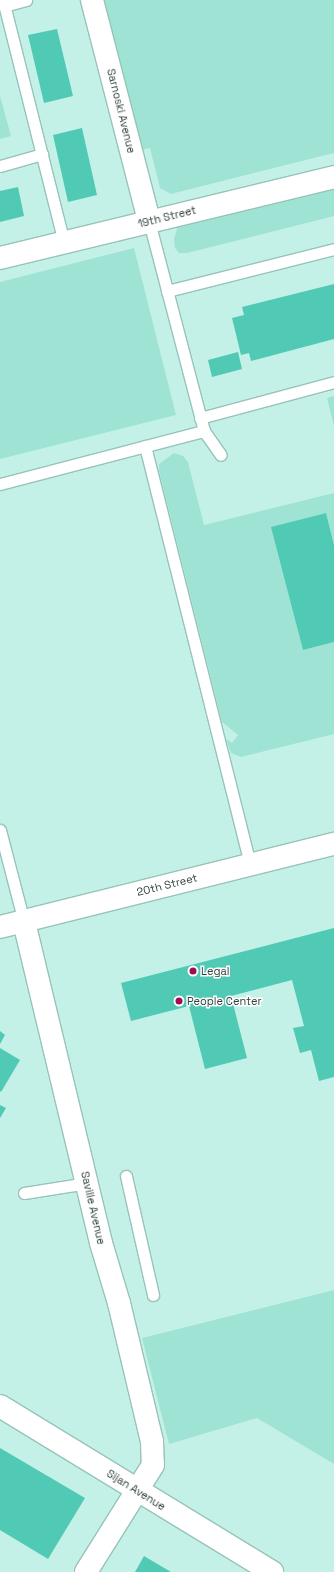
<!DOCTYPE html>
<html>
<head>
<meta charset="utf-8">
<style>
  body { margin:0 }
  #map { position:relative; width:334px; height:1572px; overflow:hidden; background:#c4f1e7; font-family:"Space Grotesk",sans-serif }
  div>[style] { position:absolute }
  .green>* { inset:0; background:#9fe3d5 }
  .building>* { inset:0; background:#50c9b5 }
  .roads { filter:drop-shadow(1px 0 #97c3b9) drop-shadow(-1px 0 #97c3b9) drop-shadow(0 1px #97c3b9) drop-shadow(0 -1px #97c3b9) }
  .service>* { height:11px; margin:-5.5px; padding:0 5.5px; transform-origin:5.5px; border-radius:5.5px; background:#fff }
  .minor>* { height:22px; margin:-11px; padding:0 11px; transform-origin:11px; border-radius:11px; background:#fff }
  .dots>* { width:11px; height:11px; translate:-50% -50%; box-sizing:border-box; border:2px solid #fff; border-radius:50% }
  span { translate:-50% -50%; white-space:nowrap; text-align:center; line-height:1.15; -webkit-text-stroke:3px #fff; paint-order:stroke }
  .street-label { font-size:11px; color:#2f413d }
  .poi-label { font-size:11px; color:#2f413d }
  .left { translate:0 -50%; text-align:left }
</style>
</head>
<body>
<div id="map">
  <div class="green">
    <i style="clip-path:polygon(104px 0,334px 0,334px 153px,171px 194px,160px 188px,150px 148px,141px 150px)"></i>
    <i style="clip-path:polygon(0 96px,11px 136px,0 139px)"></i>
    <i style="clip-path:polygon(334px 185px,334px 216px,187px 253px,179px 253px,175px 248px,174px 239px,178px 226px,185px 222px)"></i>
    <i style="clip-path:polygon(134px 248px,176px 415px,0 459px,0 282px)"></i>
    <i style="clip-path:polygon(334px 396px,334px 426px,327px 398px)"></i>
    <i style="clip-path:polygon(174px 453px,183px 456px,188px 462px,204px 525px,334px 493px,334px 545px,326px 513px,272px 527px,303px 650px,334px 642px,334px 734px,241px 757px,231px 753px,226px 739px,232px 743px,238px 735px,222px 722px,159px 471px,159px 464px)"></i>
    <i style="clip-path:polygon(334px 1290px,334px 1464px,257px 1418px,169px 1444px,142px 1338px)"></i>
  </div>
  <div class="building">
    <i style="clip-path:polygon(57px 29px,73px 96px,44px 103px,28px 35px)"></i>
    <i style="clip-path:polygon(82px 128px,97px 195px,68px 202px,53px 135px)"></i>
    <i style="clip-path:polygon(18px 187px,24px 216px,0 222px,0 191px)"></i>
    <i style="clip-path:polygon(334px 284px,334px 339px,251px 361px,249px 353px,241px 355px,232px 318px,244px 315px,242px 307px)"></i>
    <i style="clip-path:polygon(238px 352px,242px 369px,212px 377px,208px 360px)"></i>
    <i style="clip-path:polygon(326px 513px,334px 545px,334px 642px,303px 650px,271px 527px)"></i>
    <i style="clip-path:polygon(334px 928px,334px 1077px,319px 1081px,311px 1050px,300px 1053px,293px 1028px,304px 1026px,292px 980px,231px 996px,247px 1058px,205px 1069px,189px 1006px,131px 1021px,121px 983px)"></i>
    <i style="clip-path:polygon(0 1031px,5px 1035px,0 1044px)"></i>
    <i style="clip-path:polygon(0 1048px,20px 1060px,1px 1092px,0 1091px)"></i>
    <i style="clip-path:polygon(0 1105px,6px 1108px,0 1118px)"></i>
    <i style="clip-path:polygon(0 1448px,85px 1498px,48px 1559px,0 1530px)"></i>
    <i style="clip-path:polygon(144px 1556px,171px 1572px,135px 1572px)"></i>
  </div>
  <div class="roads">
    <div class="service">
      <i style="left:3px;top:0;width:250px;rotate:75.9deg"></i>
      <i style="left:4px;top:6px;width:23px;rotate:-15deg"></i>
      <i style="left:0;top:166px;width:44px;rotate:-15.9deg"></i>
      <i style="left:167px;top:291px;width:172px;rotate:-14.1deg"></i>
      <i style="left:200px;top:418px;width:139px;rotate:-15deg"></i>
      <i style="left:204px;top:431px;width:29px;rotate:55deg"></i>
      <i style="left:145px;top:446px;width:431px;rotate:75.9deg"></i>
      <i style="left:0;top:484px;width:211px;rotate:-14.6deg"></i>
      <i style="left:204px;top:431px;width:217px;rotate:-104.7deg"></i>
      <i style="left:0;top:830px;width:95px;rotate:75.4deg"></i>
      <i style="left:126px;top:1176px;width:122px;rotate:77.2deg"></i>
      <i style="left:24px;top:1193px;width:64px;rotate:-9deg"></i>
    </div>
    <div class="minor">
      <i style="left:92px;top:0;width:228px;rotate:75.5deg"></i>
      <i style="left:0;top:258px;width:344px;rotate:-13.6deg"></i>
      <i style="left:24px;top:922px;width:330px;rotate:76.5deg"></i>
      <i style="left:101px;top:1243px;width:63px;rotate:73.3deg"></i>
      <i style="left:119px;top:1303px;width:142px;rotate:76.6deg"></i>
      <i style="left:152px;top:1441px;width:24px;rotate:88deg"></i>
      <i style="left:153px;top:1465px;width:126px;rotate:122.1deg"></i>
      <i style="left:0;top:927px;width:344px;rotate:-14deg"></i>
      <i style="left:0;top:1406px;width:319px;rotate:31.4deg"></i>
    </div>
  </div>
  <div class="dots">
    <i style="left:193px;top:971px;background:#9f0c53"></i>
    <i style="left:179px;top:1001px;background:#9f0c53"></i>
  </div>
  <div class="street-label">
    <span style="left:121px;top:111px;rotate:76deg">Sarnoski Avenue</span>
    <span style="left:167px;top:217px;rotate:-14deg">19th Street</span>
    <span style="left:167px;top:885px;rotate:-14deg">20th Street</span>
    <span style="left:93px;top:1208px;rotate:77deg">Saville Avenue</span>
    <span style="left:136px;top:1490px;rotate:32deg">Sijan Avenue</span>
  </div>
  <div class="poi-label">
    <span class="left" style="left:201px;top:971px">Legal</span>
    <span class="left" style="left:187px;top:1001px">People Center</span>
  </div>
</div>
</body>
</html>
